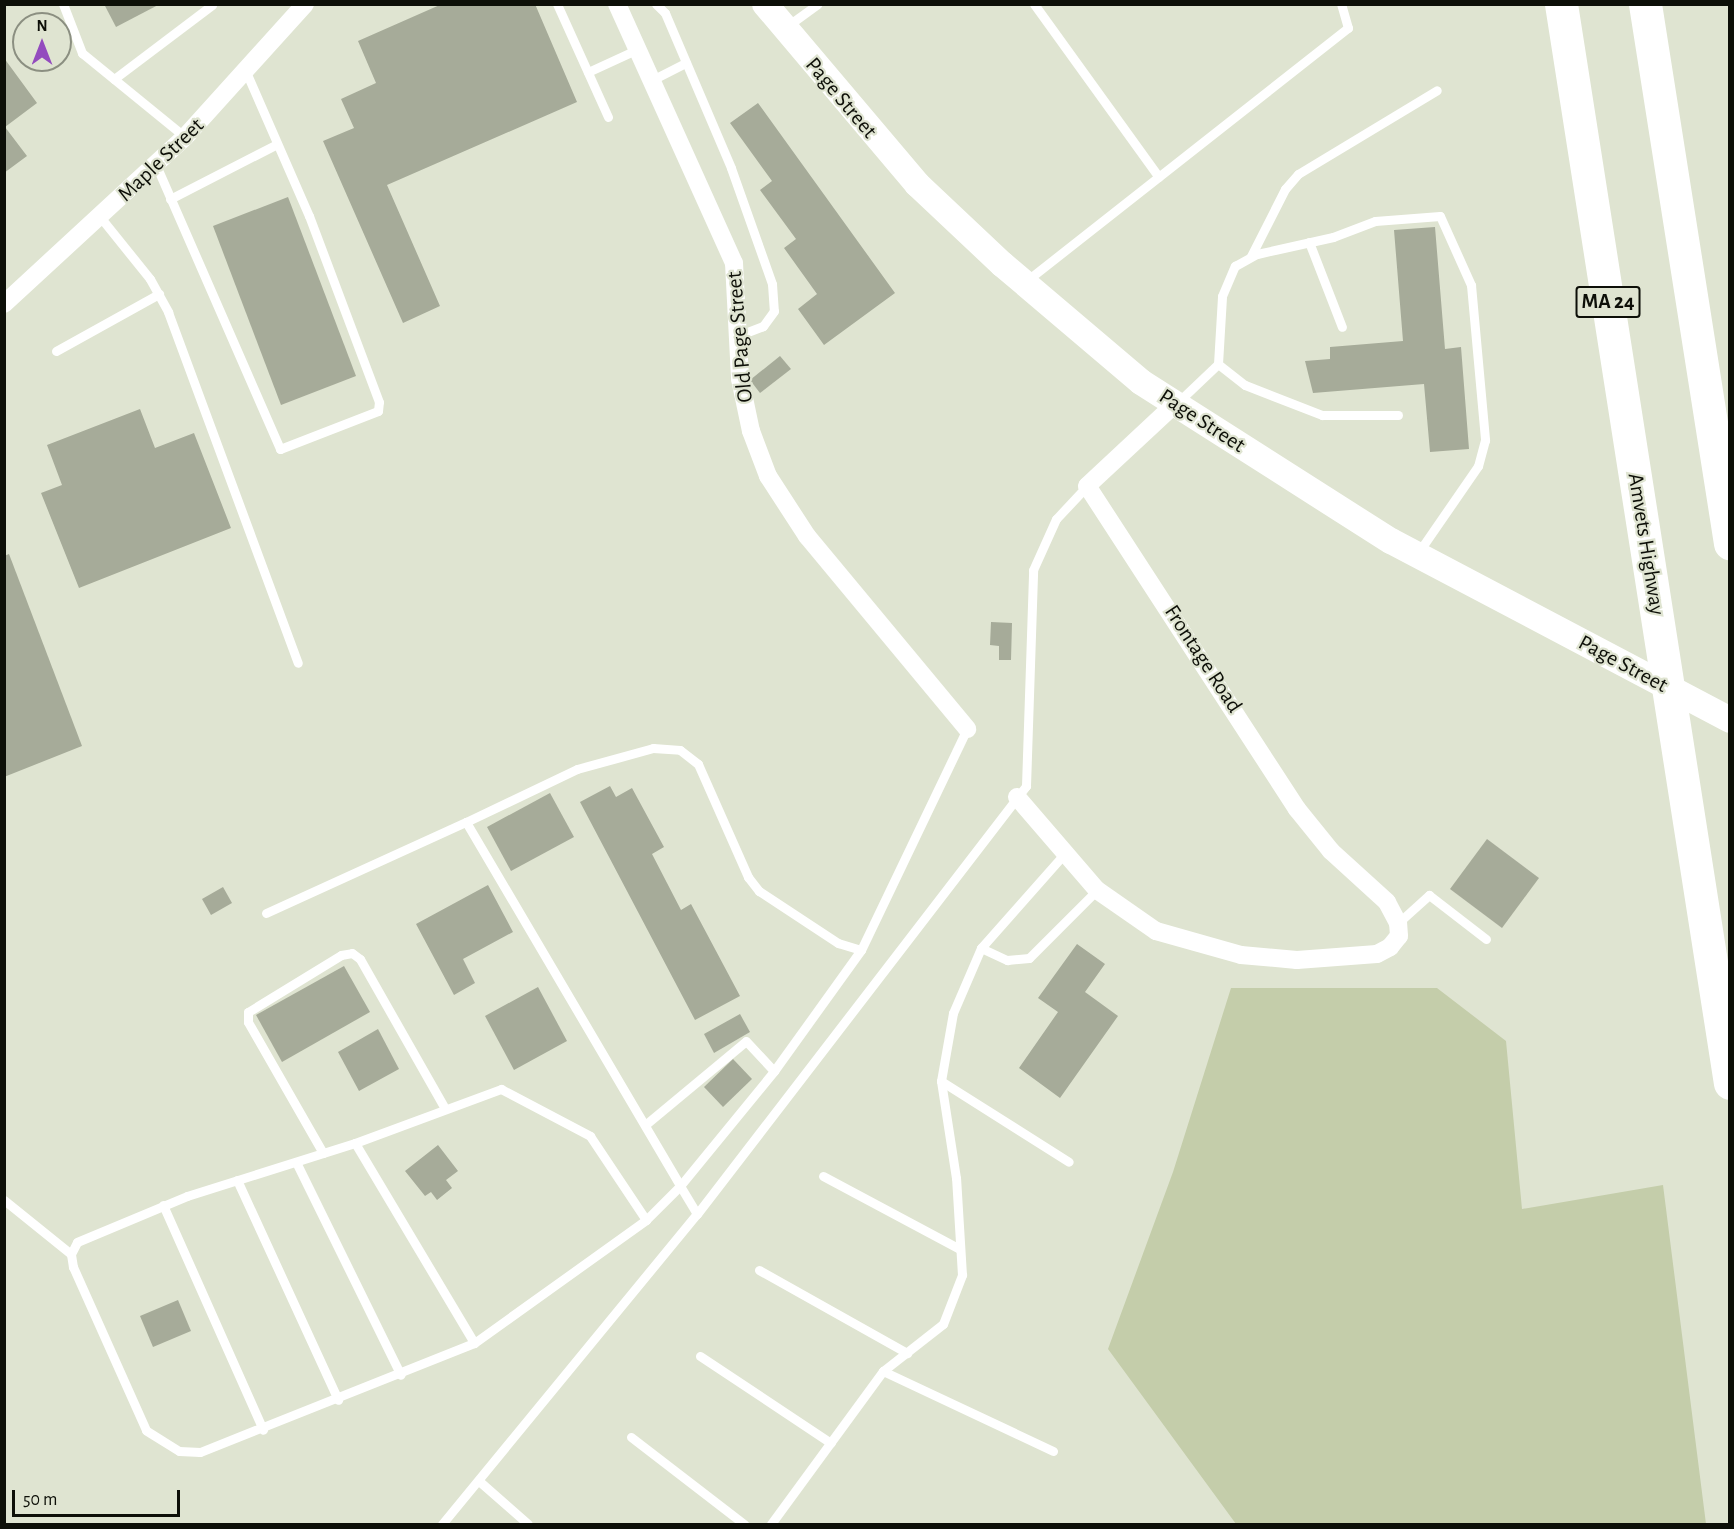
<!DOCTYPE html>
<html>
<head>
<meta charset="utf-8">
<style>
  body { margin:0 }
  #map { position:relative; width:1734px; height:1529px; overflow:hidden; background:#dfe4d1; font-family:"Alegreya Sans",sans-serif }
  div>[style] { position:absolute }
  .green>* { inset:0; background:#c4cdaa }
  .building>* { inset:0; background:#a6ab99 }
  .service>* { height:9px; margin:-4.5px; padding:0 4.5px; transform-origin:4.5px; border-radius:4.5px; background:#fff }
  .minor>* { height:18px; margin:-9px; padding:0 9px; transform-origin:9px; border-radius:9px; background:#fff }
  .secondary>* { height:26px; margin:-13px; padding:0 13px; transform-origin:13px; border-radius:13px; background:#fff }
  .motorway>* { height:33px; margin:-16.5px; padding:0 16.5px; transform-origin:16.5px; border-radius:16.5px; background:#fff }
  span { translate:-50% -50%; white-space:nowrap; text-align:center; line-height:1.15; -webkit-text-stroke:4.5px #dfe4d1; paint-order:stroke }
  .shield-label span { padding:2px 4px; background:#dfe4d1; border:2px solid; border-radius:4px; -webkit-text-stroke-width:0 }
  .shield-label { font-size:21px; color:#0d0f08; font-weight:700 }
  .street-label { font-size:22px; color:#0d0f08 }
  .frame { position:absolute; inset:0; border:6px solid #0d0f08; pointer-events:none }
  .north { position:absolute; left:12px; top:12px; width:60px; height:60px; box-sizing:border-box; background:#dfe4d1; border:2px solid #8b8f81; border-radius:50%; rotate:0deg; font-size:16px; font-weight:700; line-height:24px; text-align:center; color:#0d0f08 }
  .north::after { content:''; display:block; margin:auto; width:21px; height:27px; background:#934bbe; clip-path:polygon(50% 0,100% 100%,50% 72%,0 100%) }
  .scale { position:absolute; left:12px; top:1490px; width:168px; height:27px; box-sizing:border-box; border:3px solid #0d0f08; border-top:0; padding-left:8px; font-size:18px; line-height:21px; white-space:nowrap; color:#0d0f08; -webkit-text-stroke:4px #dfe4d1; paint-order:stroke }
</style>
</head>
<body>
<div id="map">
  <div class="green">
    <i style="clip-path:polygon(1231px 988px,1437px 988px,1506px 1041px,1522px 1209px,1663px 1185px,1706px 1524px,1236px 1524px,1108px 1349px,1173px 1172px)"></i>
  </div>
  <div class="building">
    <i style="clip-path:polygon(104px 4px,160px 4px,116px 27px)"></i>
    <i style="clip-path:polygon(442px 4px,535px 4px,577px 102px,387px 185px,440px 306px,403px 323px,323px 141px,354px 128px,341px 99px,376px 83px,358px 41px)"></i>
    <i style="clip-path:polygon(4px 58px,37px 103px,5px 127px,27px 156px,4px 173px)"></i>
    <i style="clip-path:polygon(758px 103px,895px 293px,824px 345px,798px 309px,817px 294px,784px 248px,796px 239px,760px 190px,772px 181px,730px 123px)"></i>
    <i style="clip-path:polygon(288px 197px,356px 376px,281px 405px,213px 226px)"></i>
    <i style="clip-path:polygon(1435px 227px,1445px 349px,1461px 347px,1469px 449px,1430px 452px,1424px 384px,1313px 393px,1305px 361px,1330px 359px,1330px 347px,1403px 341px,1394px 230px)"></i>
    <i style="clip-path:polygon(780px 356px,791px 369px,760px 393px,750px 380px)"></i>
    <i style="clip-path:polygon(140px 409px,155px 448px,194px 433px,231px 528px,79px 588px,41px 493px,62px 485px,47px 445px)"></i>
    <i style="clip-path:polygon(9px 554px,82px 746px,4px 777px,4px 556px)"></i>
    <i style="clip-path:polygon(991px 622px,1012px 623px,1011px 660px,999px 660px,999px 646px,990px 645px)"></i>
    <i style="clip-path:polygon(610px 786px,616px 797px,632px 788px,664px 847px,652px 854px,681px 910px,691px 904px,740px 996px,695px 1020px,580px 802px)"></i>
    <i style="clip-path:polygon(550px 793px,574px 837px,511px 871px,487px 827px)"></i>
    <i style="clip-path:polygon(1487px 839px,1539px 878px,1502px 928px,1450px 889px)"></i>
    <i style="clip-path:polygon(488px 885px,513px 932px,463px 959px,475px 983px,454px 995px,416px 924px)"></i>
    <i style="clip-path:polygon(223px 887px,232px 903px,211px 915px,202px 899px)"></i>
    <i style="clip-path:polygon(1077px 944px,1105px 964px,1085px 992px,1118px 1016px,1060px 1098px,1019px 1068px,1058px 1012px,1038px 998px)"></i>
    <i style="clip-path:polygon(344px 966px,370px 1012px,282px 1062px,256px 1015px)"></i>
    <i style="clip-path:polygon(538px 987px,567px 1041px,514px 1070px,485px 1016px)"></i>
    <i style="clip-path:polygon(740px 1014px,750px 1032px,714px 1053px,704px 1034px)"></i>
    <i style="clip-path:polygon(378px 1029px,399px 1069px,359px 1091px,338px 1052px)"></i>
    <i style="clip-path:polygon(733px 1059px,752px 1079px,723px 1107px,704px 1087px)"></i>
    <i style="clip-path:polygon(438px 1145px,458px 1171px,446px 1180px,452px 1188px,437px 1200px,431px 1192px,425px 1196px,405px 1171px)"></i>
    <i style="clip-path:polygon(178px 1300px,191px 1331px,153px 1347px,140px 1316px)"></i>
  </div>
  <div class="service">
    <i style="left:63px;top:4px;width:53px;rotate:68.8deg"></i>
    <i style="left:82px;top:53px;width:133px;rotate:39.2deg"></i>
    <i style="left:557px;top:4px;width:124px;rotate:65.7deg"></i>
    <i style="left:656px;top:4px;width:13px;rotate:45deg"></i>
    <i style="left:665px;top:13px;width:168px;rotate:66.9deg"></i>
    <i style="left:731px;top:168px;width:123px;rotate:70.5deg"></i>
    <i style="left:772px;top:284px;width:27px;rotate:86deg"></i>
    <i style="left:774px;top:311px;width:19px;rotate:126deg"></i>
    <i style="left:763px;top:326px;width:25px;rotate:159deg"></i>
    <i style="left:1034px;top:4px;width:213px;rotate:54.2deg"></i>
    <i style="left:786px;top:27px;width:39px;rotate:-36deg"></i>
    <i style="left:588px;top:72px;width:55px;rotate:-24.7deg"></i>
    <i style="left:114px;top:79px;width:123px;rotate:-37.1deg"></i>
    <i style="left:652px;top:80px;width:38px;rotate:-27deg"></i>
    <i style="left:156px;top:165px;width:310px;rotate:66.4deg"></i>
    <i style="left:280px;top:449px;width:105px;rotate:-21.2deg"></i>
    <i style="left:378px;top:411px;width:9px;rotate:-84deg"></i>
    <i style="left:379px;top:402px;width:199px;rotate:-110.6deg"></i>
    <i style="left:309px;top:216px;width:155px;rotate:-113.6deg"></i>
    <i style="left:170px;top:199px;width:120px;rotate:-27.2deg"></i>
    <i style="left:101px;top:218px;width:78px;rotate:51.2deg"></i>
    <i style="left:150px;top:279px;width:38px;rotate:61deg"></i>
    <i style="left:168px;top:312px;width:374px;rotate:69.7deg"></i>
    <i style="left:1309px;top:242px;width:91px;rotate:68.8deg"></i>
    <i style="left:1251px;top:256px;width:75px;rotate:-63.1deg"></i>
    <i style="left:1285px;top:189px;width:20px;rotate:-49deg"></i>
    <i style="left:1298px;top:174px;width:162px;rotate:-31.1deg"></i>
    <i style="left:1025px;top:282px;width:411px;rotate:-38.2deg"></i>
    <i style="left:1348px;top:28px;width:25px;rotate:-106deg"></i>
    <i style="left:56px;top:351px;width:118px;rotate:-29deg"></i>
    <i style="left:1218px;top:364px;width:34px;rotate:38deg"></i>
    <i style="left:1245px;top:385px;width:83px;rotate:21.3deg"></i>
    <i style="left:1322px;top:415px;width:76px"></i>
    <i style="left:1177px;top:403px;width:57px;rotate:-43.6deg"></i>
    <i style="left:1218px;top:364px;width:68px;rotate:-86.6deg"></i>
    <i style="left:1222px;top:296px;width:33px;rotate:-67deg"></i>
    <i style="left:1235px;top:266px;width:25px;rotate:-29deg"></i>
    <i style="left:1257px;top:254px;width:78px;rotate:-12.6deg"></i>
    <i style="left:1333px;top:237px;width:45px;rotate:-20.9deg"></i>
    <i style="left:1375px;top:221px;width:65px;rotate:-4.4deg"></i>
    <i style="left:1440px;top:216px;width:76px;rotate:65.8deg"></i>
    <i style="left:1471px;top:285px;width:156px;rotate:84.8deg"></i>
    <i style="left:1485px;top:440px;width:27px;rotate:105deg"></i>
    <i style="left:1478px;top:466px;width:106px;rotate:124.6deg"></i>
    <i style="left:466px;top:822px;width:123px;rotate:-25.5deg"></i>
    <i style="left:577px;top:769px;width:79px;rotate:-15.4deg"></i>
    <i style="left:653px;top:748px;width:27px;rotate:4deg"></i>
    <i style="left:680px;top:750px;width:23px;rotate:38deg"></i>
    <i style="left:698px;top:764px;width:124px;rotate:66.1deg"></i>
    <i style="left:748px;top:877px;width:18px;rotate:52deg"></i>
    <i style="left:759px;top:891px;width:95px;rotate:33.4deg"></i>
    <i style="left:838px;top:943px;width:24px;rotate:17deg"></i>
    <i style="left:861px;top:950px;width:245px;rotate:-64.4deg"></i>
    <i style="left:266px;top:913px;width:220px;rotate:-24.5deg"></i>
    <i style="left:466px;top:822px;width:422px;rotate:59.5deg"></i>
    <i style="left:680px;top:1186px;width:149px;rotate:-50.7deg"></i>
    <i style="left:774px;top:1071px;width:149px;rotate:-54.3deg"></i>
    <i style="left:1398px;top:923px;width:42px;rotate:-42.1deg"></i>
    <i style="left:1429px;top:895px;width:72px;rotate:37.7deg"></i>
    <i style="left:981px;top:948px;width:29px;rotate:25deg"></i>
    <i style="left:1007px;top:960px;width:22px;rotate:-5deg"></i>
    <i style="left:1029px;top:958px;width:96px;rotate:-45deg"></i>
    <i style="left:941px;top:1081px;width:151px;rotate:32.3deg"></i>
    <i style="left:645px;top:1125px;width:131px;rotate:-39.7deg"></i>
    <i style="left:746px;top:1041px;width:41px;rotate:47deg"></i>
    <i style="left:355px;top:1143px;width:233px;rotate:59.2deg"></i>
    <i style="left:323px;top:1153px;width:151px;rotate:-119.8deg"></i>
    <i style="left:248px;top:1022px;width:10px;rotate:-90deg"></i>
    <i style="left:248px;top:1012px;width:109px;rotate:-31.5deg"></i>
    <i style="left:341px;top:955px;width:11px;rotate:-10deg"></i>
    <i style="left:352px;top:953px;width:10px;rotate:37deg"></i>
    <i style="left:360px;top:959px;width:170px;rotate:60.4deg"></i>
    <i style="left:296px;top:1162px;width:237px;rotate:63.8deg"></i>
    <i style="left:823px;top:1176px;width:155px;rotate:28.1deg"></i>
    <i style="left:237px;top:1180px;width:242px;rotate:65.3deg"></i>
    <i style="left:4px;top:1200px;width:86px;rotate:38.9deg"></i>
    <i style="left:163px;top:1205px;width:246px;rotate:66deg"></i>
    <i style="left:697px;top:1214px;width:540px;rotate:-52.45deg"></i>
    <i style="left:1026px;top:786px;width:216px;rotate:-88.1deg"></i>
    <i style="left:1033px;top:570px;width:56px;rotate:-65.7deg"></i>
    <i style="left:1056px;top:519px;width:45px;rotate:-46.8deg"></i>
    <i style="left:759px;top:1270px;width:170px;rotate:29.3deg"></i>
    <i style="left:700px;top:1356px;width:157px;rotate:33.6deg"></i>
    <i style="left:631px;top:1437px;width:143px;rotate:37.6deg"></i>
    <i style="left:1053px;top:1451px;width:188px;rotate:-154.8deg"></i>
    <i style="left:883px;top:1371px;width:76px;rotate:-38.1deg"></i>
    <i style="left:943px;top:1324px;width:53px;rotate:-68.8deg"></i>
    <i style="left:962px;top:1275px;width:97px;rotate:-93.5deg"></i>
    <i style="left:956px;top:1178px;width:98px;rotate:-98.8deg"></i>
    <i style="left:941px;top:1081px;width:69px;rotate:-80deg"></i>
    <i style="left:953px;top:1013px;width:71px;rotate:-66.7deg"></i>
    <i style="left:981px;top:948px;width:127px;rotate:-48.5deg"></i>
    <i style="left:479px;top:1481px;width:65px;rotate:41.3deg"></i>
    <i style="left:442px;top:1524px;width:401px;rotate:-50.6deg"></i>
    <i style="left:697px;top:1214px;width:33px;rotate:-121deg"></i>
    <i style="left:680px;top:1186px;width:48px;rotate:135deg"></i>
    <i style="left:646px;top:1220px;width:211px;rotate:144.4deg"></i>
    <i style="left:474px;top:1343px;width:295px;rotate:158.3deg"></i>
    <i style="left:200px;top:1452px;width:21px;rotate:-177deg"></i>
    <i style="left:179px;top:1451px;width:39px;rotate:-148deg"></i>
    <i style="left:146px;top:1430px;width:179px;rotate:-114.1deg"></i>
    <i style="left:73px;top:1267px;width:13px;rotate:-99deg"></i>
    <i style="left:71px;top:1254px;width:13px;rotate:-63deg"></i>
    <i style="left:77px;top:1242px;width:119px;rotate:-22.7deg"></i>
    <i style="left:187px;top:1196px;width:176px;rotate:-17.5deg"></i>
    <i style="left:355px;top:1143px;width:156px;rotate:-20.3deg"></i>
    <i style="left:501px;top:1089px;width:101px;rotate:27.8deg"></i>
    <i style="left:590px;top:1136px;width:101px;rotate:56.3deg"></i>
    <i style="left:771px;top:1524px;width:190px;rotate:-53.8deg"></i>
  </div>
  <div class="minor">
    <i style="left:617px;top:4px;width:284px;rotate:65.7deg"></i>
    <i style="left:734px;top:263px;width:116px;rotate:87deg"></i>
    <i style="left:740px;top:379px;width:53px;rotate:78.1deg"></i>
    <i style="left:751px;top:431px;width:48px;rotate:69.3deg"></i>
    <i style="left:768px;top:476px;width:72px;rotate:57deg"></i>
    <i style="left:807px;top:536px;width:251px;rotate:50.3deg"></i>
    <i style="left:4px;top:304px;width:246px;rotate:-42.7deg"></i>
    <i style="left:185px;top:137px;width:179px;rotate:-47.9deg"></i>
    <i style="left:1017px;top:797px;width:123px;rotate:49.3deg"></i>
    <i style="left:1097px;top:890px;width:72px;rotate:34.8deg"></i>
    <i style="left:1156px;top:931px;width:88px;rotate:15.8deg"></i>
    <i style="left:1241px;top:955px;width:56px;rotate:5.1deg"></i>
    <i style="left:1297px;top:960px;width:80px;rotate:-4.3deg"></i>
    <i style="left:1377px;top:954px;width:15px;rotate:-28deg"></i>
    <i style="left:1390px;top:947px;width:14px;rotate:-51deg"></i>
    <i style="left:1399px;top:936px;width:13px;rotate:-94deg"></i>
    <i style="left:1398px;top:923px;width:24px;rotate:-118deg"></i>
    <i style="left:1387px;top:902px;width:76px;rotate:-137.7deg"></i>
    <i style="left:1331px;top:851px;width:54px;rotate:-129deg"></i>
    <i style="left:1297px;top:809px;width:385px;rotate:-123deg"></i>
    <i style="left:1087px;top:486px;width:122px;rotate:-43deg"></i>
  </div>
  <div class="secondary">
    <i style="left:765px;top:4px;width:236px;rotate:49.8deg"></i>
    <i style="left:917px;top:184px;width:117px;rotate:43.3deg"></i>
    <i style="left:1002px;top:264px;width:182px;rotate:40.3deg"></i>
    <i style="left:1141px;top:382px;width:296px;rotate:32.5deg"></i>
    <i style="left:1391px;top:541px;width:383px;rotate:27.8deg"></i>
  </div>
  <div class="motorway">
    <i style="left:1561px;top:4px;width:1092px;rotate:81.1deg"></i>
    <i style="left:1645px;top:4px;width:546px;rotate:81.04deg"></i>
  </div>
  <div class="shield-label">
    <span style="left:1608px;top:302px">MA 24</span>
  </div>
  <div class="street-label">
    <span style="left:841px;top:98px;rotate:50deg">Page Street</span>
    <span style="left:161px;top:160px;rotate:-44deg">Maple Street</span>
    <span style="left:740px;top:337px;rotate:-95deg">Old Page Street</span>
    <span style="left:1202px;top:421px;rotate:33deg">Page Street</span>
    <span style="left:1646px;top:544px;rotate:81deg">Amvets Highway</span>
    <span style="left:1203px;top:659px;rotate:57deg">Frontage Road</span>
    <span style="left:1623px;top:664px;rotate:28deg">Page Street</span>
  </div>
  <div class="frame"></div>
  <div class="north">N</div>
  <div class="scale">50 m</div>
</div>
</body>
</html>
